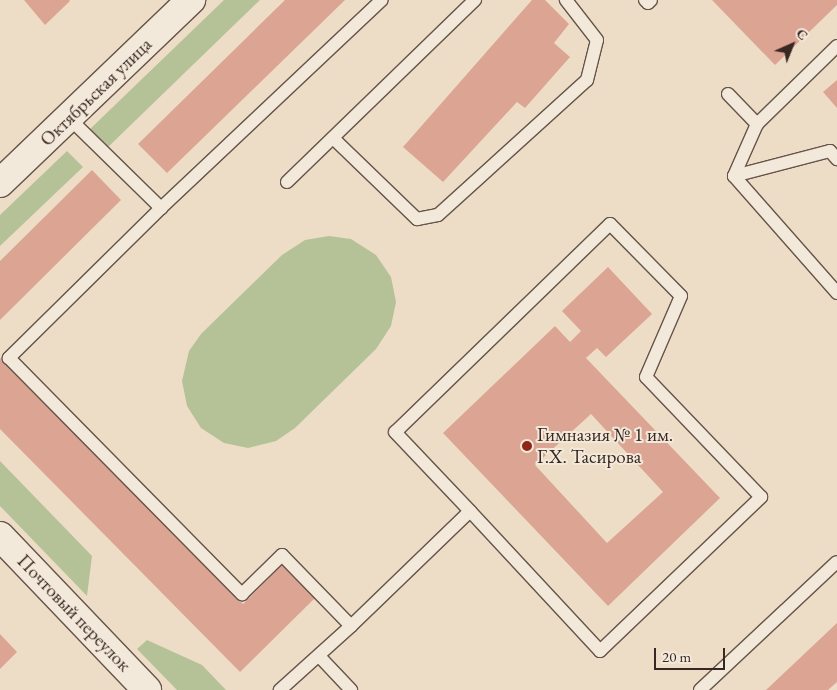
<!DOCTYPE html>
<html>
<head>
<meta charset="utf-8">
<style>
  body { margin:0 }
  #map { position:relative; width:837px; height:690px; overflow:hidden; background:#edddc6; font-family:"EB Garamond",serif }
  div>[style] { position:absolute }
  .green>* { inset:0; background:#b5c297 }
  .building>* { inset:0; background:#dca593 }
  .roads { filter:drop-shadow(1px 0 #66544a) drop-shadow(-1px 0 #66544a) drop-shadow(0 1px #66544a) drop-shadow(0 -1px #66544a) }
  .lane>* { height:12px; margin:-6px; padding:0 6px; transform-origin:6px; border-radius:6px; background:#f3e9da }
  .secondary>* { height:28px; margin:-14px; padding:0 14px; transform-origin:14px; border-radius:14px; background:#f3e9da }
  .dots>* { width:14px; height:14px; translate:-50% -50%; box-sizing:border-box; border:2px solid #f3e9da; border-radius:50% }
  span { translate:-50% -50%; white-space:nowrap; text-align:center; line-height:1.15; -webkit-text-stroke:4px #f3e9da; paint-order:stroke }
  .street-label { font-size:19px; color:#392721 }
  .poi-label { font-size:19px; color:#392721 }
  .left { translate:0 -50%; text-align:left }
  .north { position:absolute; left:767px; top:20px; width:50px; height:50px; -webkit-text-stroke:4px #f3e9da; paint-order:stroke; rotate:44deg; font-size:14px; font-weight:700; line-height:20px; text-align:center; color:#392721 }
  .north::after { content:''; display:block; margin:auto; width:18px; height:22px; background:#392721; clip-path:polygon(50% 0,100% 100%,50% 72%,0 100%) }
  .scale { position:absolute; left:654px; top:648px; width:71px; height:22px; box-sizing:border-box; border:2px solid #392721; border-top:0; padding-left:6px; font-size:15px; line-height:18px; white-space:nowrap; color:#392721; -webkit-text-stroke:4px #f3e9da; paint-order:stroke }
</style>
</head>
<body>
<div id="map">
  <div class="green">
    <i style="clip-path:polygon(224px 0,260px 0,106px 149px,88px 131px)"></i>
    <i style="clip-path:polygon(67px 151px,83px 167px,0 246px,0 215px)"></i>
    <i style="clip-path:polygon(329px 236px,351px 239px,376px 255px,391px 277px,396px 302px,391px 326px,376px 349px,295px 428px,276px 441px,248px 448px,224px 443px,201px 428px,187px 406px,182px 381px,189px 351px,201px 334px,282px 255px,305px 240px)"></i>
    <i style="clip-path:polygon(0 461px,92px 556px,87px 596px,0 506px)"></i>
    <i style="clip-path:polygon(147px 640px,202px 665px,226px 690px,177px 690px,137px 649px)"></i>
  </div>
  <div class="building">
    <i style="clip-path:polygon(24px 0,69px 0,70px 1px,45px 25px)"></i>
    <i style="clip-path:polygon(285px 0,345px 0,167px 173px,138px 144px)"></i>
    <i style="clip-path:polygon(532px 0,545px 0,569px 24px,554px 43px,570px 57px,525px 108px,517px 102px,443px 182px,403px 147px)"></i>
    <i style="clip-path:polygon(712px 0,837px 0,837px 5px,775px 65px)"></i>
    <i style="clip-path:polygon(837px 80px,837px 108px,823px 92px)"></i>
    <i style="clip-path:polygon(92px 170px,121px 200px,0 320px,0 261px)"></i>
    <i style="clip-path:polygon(evenodd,608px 267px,652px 314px,606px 357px,597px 348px,586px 358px,720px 498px,608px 606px,443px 433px,555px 326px,570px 342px,581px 331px,562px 311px,608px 267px,591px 414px,663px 492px,607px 543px,535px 465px,591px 414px)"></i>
    <i style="clip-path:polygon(0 358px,243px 604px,283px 564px,316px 597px,240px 672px,0 429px)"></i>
    <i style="clip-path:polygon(837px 623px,837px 682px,828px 690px,766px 690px)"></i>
    <i style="clip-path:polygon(0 634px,17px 652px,0 669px)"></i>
  </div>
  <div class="roads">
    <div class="lane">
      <i style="left:645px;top:0;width:4px;rotate:45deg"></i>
      <i style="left:648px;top:3px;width:4px;rotate:-45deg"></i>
      <i style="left:837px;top:46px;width:112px;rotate:135.7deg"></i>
      <i style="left:757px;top:124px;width:57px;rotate:113.9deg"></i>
      <i style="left:734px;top:176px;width:156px;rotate:48.6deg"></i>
      <i style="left:728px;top:94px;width:42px;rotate:46deg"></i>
      <i style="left:69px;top:118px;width:129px;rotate:44.4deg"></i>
      <i style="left:161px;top:208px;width:214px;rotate:135.4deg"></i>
      <i style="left:9px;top:358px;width:332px;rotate:45.4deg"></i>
      <i style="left:242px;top:594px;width:56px;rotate:-44.3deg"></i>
      <i style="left:282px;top:555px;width:99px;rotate:45.8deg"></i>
      <i style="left:351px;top:626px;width:96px;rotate:138deg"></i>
      <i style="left:333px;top:138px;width:117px;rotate:44deg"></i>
      <i style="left:417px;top:219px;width:21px;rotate:-11deg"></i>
      <i style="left:438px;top:215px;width:201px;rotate:-42.2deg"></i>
      <i style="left:587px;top:80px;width:41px;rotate:-76deg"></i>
      <i style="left:597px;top:40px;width:51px;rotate:-127.8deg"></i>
      <i style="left:734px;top:176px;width:99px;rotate:-14.6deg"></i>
      <i style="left:830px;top:151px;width:11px;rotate:49deg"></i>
      <i style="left:287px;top:182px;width:262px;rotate:-44.1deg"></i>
      <i style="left:161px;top:208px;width:303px;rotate:-43.3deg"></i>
      <i style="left:351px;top:626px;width:165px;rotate:-44deg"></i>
      <i style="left:470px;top:511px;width:191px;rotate:47.1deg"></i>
      <i style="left:600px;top:651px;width:223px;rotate:-43.7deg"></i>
      <i style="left:761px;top:497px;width:166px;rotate:-133.8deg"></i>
      <i style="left:646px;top:377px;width:88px;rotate:-66.6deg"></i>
      <i style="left:681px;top:296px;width:101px;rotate:-134.6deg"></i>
      <i style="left:610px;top:224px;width:299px;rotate:135.9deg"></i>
      <i style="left:395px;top:432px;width:109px;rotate:46.5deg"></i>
      <i style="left:319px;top:656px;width:47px;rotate:46.7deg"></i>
      <i style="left:700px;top:690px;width:187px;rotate:-43.1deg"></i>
    </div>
    <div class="secondary">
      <i style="left:0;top:183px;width:265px;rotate:-43.8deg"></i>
      <i style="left:0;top:536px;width:213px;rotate:46.3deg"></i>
    </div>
  </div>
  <div class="dots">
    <i style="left:527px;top:446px;background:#8f2418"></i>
  </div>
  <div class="street-label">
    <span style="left:96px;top:92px;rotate:-44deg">Октябрьская улица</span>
    <span style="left:74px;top:613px;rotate:46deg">Почтовый переулок</span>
  </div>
  <div class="poi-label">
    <span class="left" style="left:537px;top:446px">Гимназия № 1 им.<br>Г.Х. Тасирова</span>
  </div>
  <div class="north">С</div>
  <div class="scale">20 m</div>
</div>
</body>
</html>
